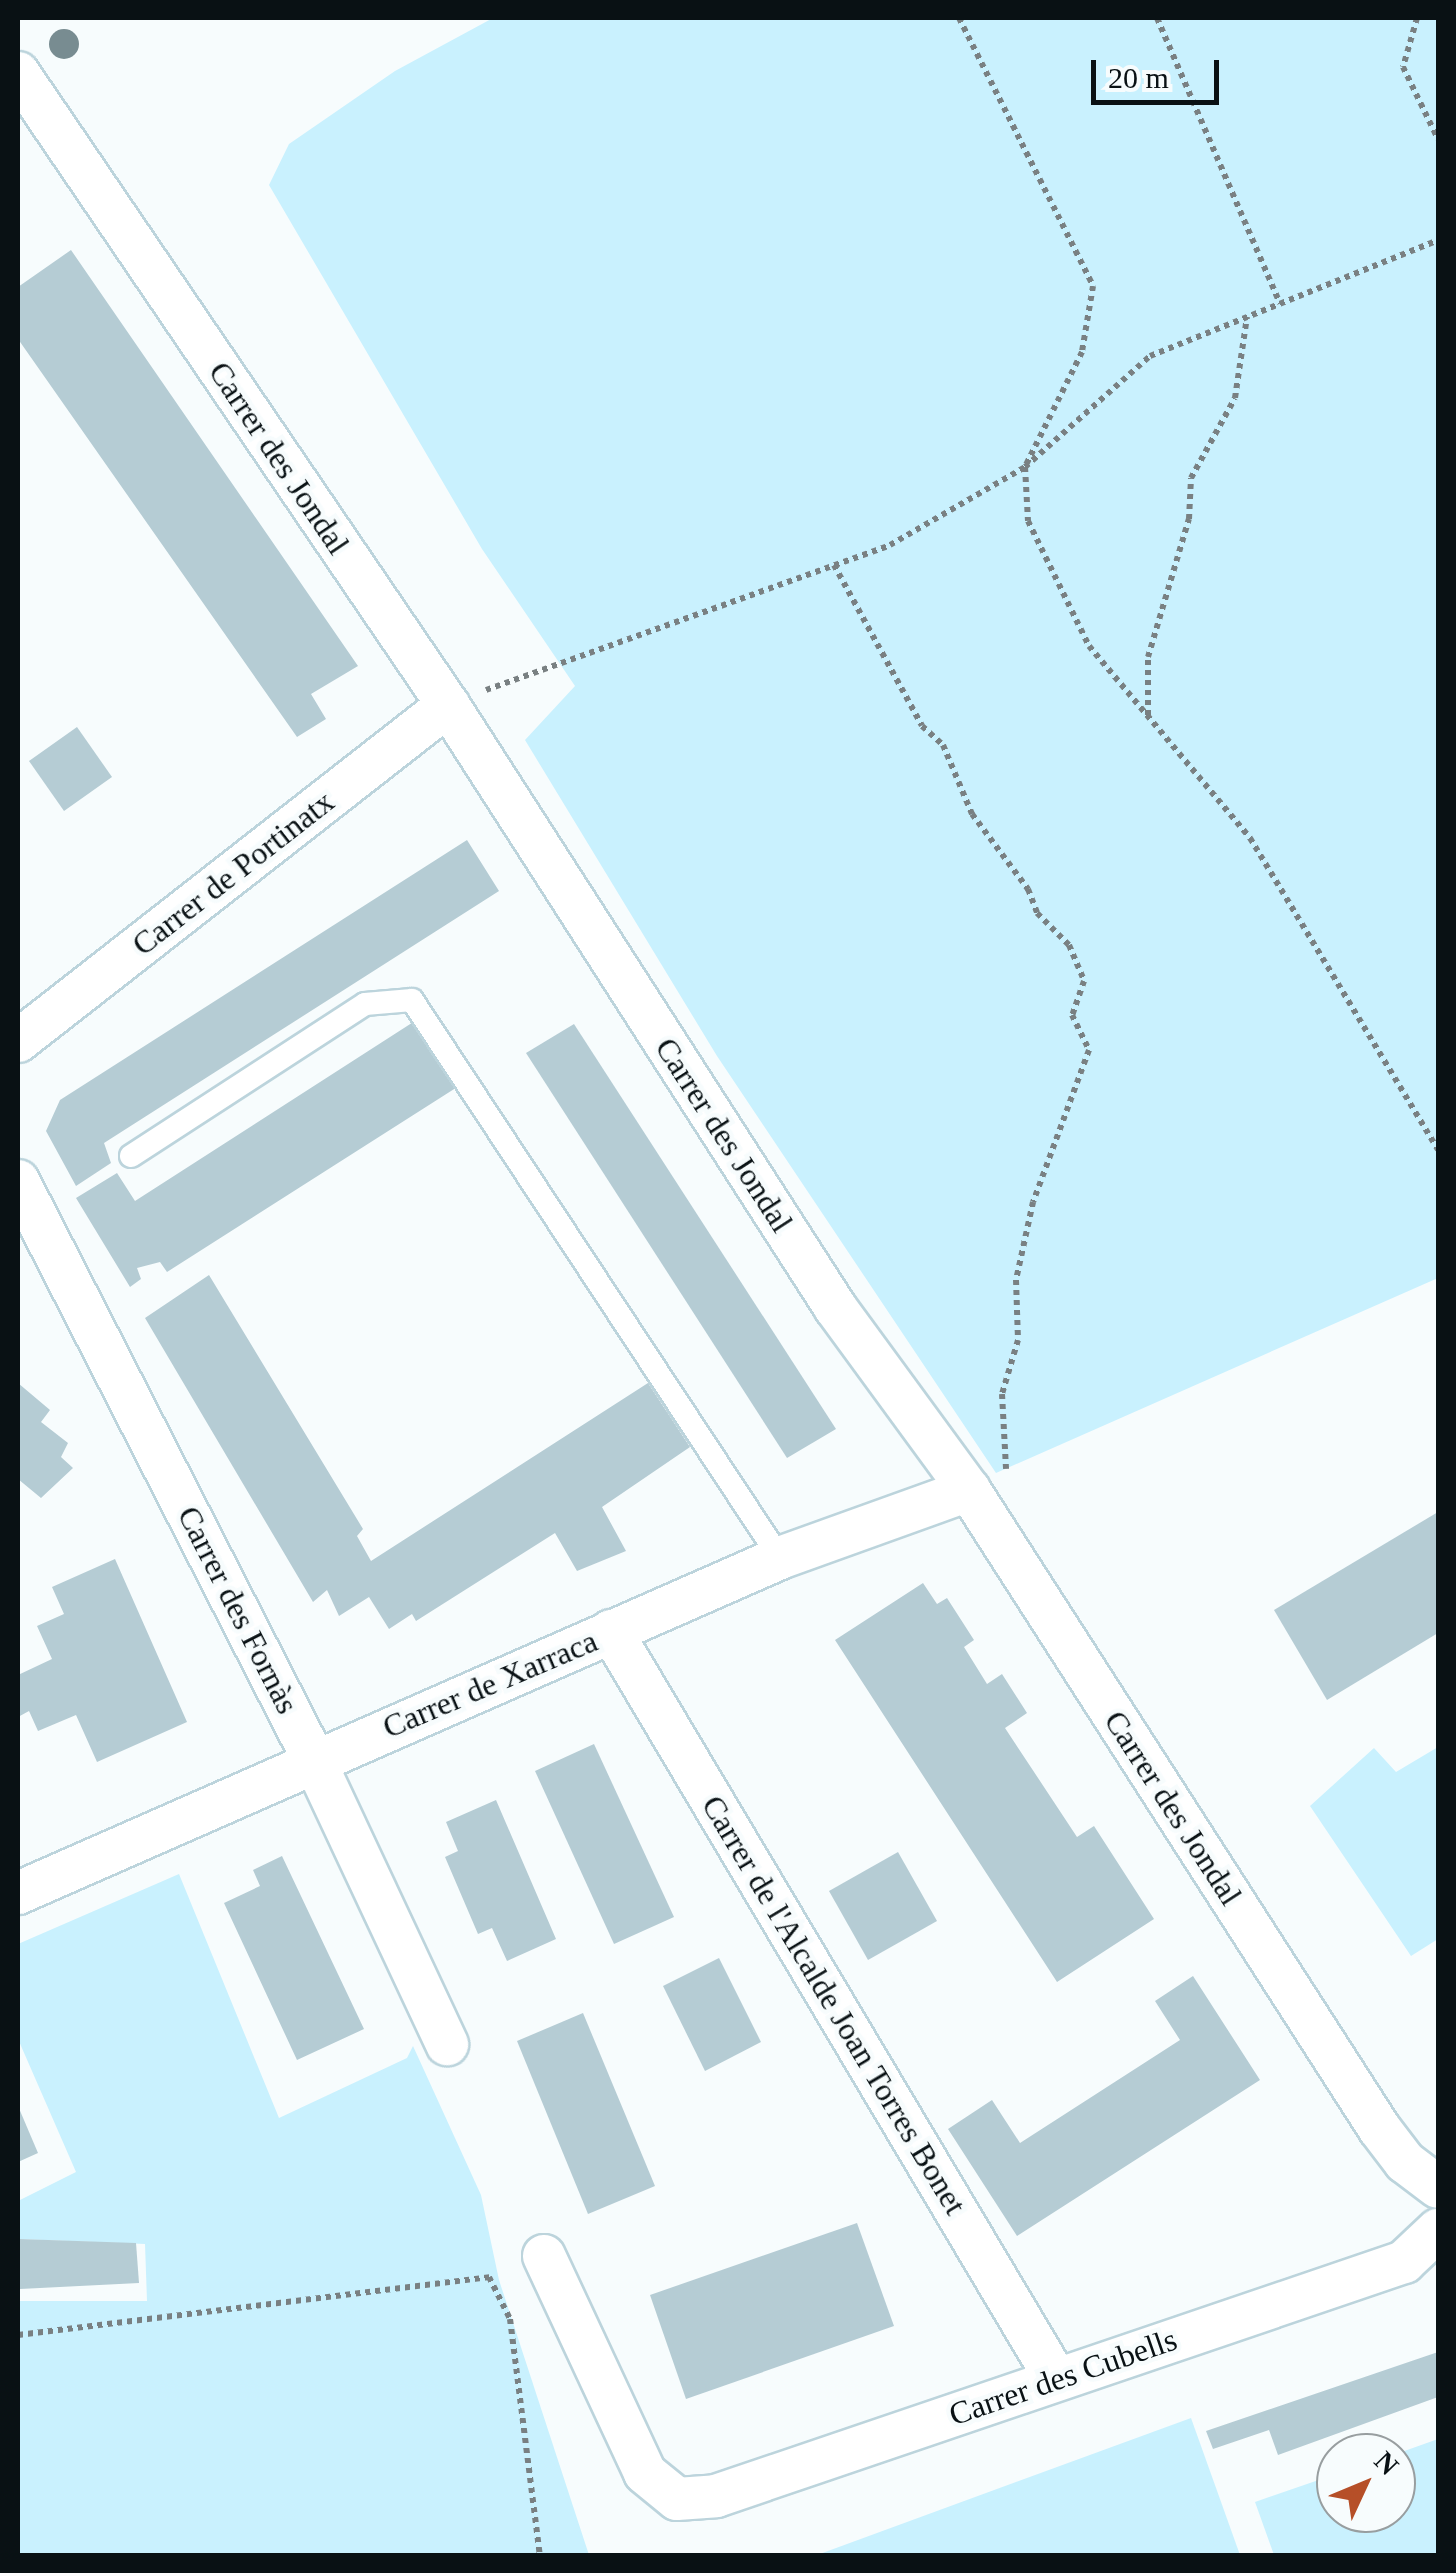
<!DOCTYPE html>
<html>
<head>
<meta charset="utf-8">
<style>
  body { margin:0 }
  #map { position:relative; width:1456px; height:2573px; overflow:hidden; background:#f7fcfd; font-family:Georgia,serif }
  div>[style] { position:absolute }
  .green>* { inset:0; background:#c9f1fe }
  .building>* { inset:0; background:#b5ccd4 }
  .path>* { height:6px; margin-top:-3px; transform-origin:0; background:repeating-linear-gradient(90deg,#798082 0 5px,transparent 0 10px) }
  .roads { filter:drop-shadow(2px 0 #bcd4dc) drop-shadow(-2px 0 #bcd4dc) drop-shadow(0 2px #bcd4dc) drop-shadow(0 -2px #bcd4dc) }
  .lane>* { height:22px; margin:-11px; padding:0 11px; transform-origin:11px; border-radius:11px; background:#fff }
  .street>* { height:42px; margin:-21px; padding:0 21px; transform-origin:21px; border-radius:21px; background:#fff }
  .trees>* { width:30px; height:30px; margin:-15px; border-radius:50%; background:#788c91 }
  span { translate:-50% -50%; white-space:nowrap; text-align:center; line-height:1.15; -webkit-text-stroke:9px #f7fcfd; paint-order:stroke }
  .street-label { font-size:32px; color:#091114 }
  .frame { position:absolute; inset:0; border:20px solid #091114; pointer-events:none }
  .north { position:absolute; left:1316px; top:2433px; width:100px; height:100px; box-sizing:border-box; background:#f7fcfd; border:2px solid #989ea0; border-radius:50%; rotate:46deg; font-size:28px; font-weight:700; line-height:40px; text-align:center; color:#091114 }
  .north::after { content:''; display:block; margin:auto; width:35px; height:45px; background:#b64f28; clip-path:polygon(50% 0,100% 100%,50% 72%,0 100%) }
  .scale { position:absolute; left:1091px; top:60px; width:128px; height:45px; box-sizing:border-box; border:5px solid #091114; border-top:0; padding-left:12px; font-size:30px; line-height:35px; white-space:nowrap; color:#091114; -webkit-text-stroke:8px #f7fcfd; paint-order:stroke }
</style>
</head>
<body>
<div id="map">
  <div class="green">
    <i style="clip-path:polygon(493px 18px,1438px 18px,1438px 1278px,996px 1473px,717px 1056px,525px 740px,575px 686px,482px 549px,269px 185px,289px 144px,395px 71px)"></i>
    <i style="clip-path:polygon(1438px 1747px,1438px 1939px,1411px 1956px,1310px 1806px,1374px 1748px,1396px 1772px)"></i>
    <i style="clip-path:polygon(179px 1874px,279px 2118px,407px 2058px,413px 2046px,481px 2195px,499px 2280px,589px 2555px,18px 2555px,18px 2301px,147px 2301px,145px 2244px,18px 2239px,18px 2201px,76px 2172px,18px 2039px,18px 1944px)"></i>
    <i style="clip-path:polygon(1191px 2418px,1240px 2555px,817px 2555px)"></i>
    <i style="clip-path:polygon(1438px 2439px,1438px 2555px,1274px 2555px,1255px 2502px,1336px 2474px,1336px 2513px,1396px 2513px,1396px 2454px)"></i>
  </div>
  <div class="building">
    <i style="clip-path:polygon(71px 250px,358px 666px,311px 694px,326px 719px,297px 737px,18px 339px,18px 287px)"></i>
    <i style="clip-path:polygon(77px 727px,112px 777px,64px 811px,29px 761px)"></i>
    <i style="clip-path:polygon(467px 840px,499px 891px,104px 1143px,111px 1163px,76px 1186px,46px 1131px,60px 1100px)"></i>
    <i style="clip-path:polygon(418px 1019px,462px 1084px,167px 1272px,160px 1262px,137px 1268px,141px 1279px,130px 1287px,76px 1198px,117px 1173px,135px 1201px)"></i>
    <i style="clip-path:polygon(574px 1024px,836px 1429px,787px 1458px,526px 1053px)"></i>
    <i style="clip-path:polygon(209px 1275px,363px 1529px,357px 1536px,371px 1561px,648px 1383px,690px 1447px,602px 1507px,626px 1551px,577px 1571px,555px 1533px,416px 1621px,412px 1614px,389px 1629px,369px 1597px,339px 1616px,327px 1590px,313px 1602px,145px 1318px)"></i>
    <i style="clip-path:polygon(18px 1383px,50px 1410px,41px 1422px,68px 1443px,61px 1457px,73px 1468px,41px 1498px,18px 1479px)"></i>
    <i style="clip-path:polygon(1438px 1512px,1438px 1633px,1327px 1700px,1274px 1610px)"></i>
    <i style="clip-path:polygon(115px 1559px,187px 1722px,97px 1762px,76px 1715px,38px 1731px,29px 1711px,18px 1717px,18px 1675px,52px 1659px,37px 1626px,64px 1614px,52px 1587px)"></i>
    <i style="clip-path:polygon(923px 1583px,937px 1604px,947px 1598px,974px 1640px,964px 1647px,987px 1684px,1002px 1674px,1027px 1713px,1005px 1728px,1077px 1837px,1094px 1826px,1154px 1919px,1057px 1982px,835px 1640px)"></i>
    <i style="clip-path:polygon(594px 1744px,674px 1917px,614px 1944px,535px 1771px)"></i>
    <i style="clip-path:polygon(496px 1800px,556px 1939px,507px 1961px,492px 1928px,478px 1934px,445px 1857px,458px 1851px,446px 1822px)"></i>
    <i style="clip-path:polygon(898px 1852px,937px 1921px,868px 1960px,829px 1891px)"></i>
    <i style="clip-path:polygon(282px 1856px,364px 2029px,297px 2060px,224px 1903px,260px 1886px,253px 1870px)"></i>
    <i style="clip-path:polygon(719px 1958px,761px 2042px,705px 2071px,663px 1986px)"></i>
    <i style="clip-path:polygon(1193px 1976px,1260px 2080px,1017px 2236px,948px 2129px,992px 2100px,1020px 2143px,1180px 2040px,1155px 2001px)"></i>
    <i style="clip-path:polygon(583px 2013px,655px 2186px,588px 2214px,517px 2041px)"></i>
    <i style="clip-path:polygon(18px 2106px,38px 2153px,18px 2162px)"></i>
    <i style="clip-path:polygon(857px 2223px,894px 2326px,686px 2399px,650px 2295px)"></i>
    <i style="clip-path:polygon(19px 2239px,136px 2243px,139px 2283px,20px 2289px)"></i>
    <i style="clip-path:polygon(1438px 2352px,1438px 2397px,1278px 2455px,1269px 2430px,1213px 2449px,1206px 2431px)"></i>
  </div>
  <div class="path">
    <i style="left:959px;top:18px;width:300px;rotate:63.4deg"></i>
    <i style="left:1093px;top:286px;width:67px;rotate:99.5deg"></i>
    <i style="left:1082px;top:352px;width:128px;rotate:116.4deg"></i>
    <i style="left:1025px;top:467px;width:54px;rotate:86.8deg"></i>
    <i style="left:1028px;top:521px;width:139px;rotate:64deg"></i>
    <i style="left:1089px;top:646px;width:251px;rotate:50deg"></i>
    <i style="left:1250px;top:838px;width:364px;rotate:58.9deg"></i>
    <i style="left:1157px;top:18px;width:311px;rotate:66.7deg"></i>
    <i style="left:1417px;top:18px;width:51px;rotate:105.9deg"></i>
    <i style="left:1403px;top:67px;width:80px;rotate:64.1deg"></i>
    <i style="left:834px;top:565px;width:183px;rotate:61.3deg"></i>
    <i style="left:922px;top:726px;width:28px;rotate:42deg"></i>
    <i style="left:943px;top:745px;width:75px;rotate:67.2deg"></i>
    <i style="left:972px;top:814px;width:94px;rotate:53.3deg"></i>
    <i style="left:1028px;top:889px;width:26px;rotate:69deg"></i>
    <i style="left:1037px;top:913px;width:45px;rotate:45deg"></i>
    <i style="left:1069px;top:945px;width:39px;rotate:67deg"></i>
    <i style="left:1084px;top:981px;width:36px;rotate:109deg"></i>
    <i style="left:1072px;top:1015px;width:39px;rotate:64deg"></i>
    <i style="left:1089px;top:1050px;width:162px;rotate:110.2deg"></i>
    <i style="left:1033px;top:1202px;width:80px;rotate:102.3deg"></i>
    <i style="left:1016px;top:1280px;width:60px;rotate:88.1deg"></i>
    <i style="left:1018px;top:1340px;width:56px;rotate:106.5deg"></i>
    <i style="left:1002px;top:1394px;width:75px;rotate:86.9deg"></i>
    <i style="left:486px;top:690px;width:429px;rotate:-19.7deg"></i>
    <i style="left:890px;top:545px;width:156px;rotate:-30deg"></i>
    <i style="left:1025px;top:467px;width:167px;rotate:-41.6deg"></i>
    <i style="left:1150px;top:356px;width:310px;rotate:-21.9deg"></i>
    <i style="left:1148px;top:715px;width:58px;rotate:-90deg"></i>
    <i style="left:1148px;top:657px;width:144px;rotate:-73.5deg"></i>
    <i style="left:1189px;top:519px;width:41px;rotate:-87.2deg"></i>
    <i style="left:1191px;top:478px;width:91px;rotate:-61.2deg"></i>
    <i style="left:1235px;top:398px;width:82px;rotate:-81.6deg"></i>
    <i style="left:18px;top:2335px;width:475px;rotate:-7deg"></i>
    <i style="left:489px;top:2277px;width:47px;rotate:63.4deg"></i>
    <i style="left:510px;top:2319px;width:239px;rotate:82.8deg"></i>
  </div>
  <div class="roads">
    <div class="lane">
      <i style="left:131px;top:1156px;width:279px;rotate:-33deg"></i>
      <i style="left:365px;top:1004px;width:47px;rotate:-4.9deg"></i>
      <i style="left:412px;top:1000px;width:668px;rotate:56.6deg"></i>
    </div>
    <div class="street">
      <i style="left:18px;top:73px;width:764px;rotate:55.77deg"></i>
      <i style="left:448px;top:705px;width:716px;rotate:57.26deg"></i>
      <i style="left:835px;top:1307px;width:227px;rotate:53.8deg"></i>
      <i style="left:969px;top:1490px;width:758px;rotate:57.27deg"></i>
      <i style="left:1379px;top:2128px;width:43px;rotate:52.6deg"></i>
      <i style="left:1405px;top:2162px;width:41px;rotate:37.1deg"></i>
      <i style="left:18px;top:1041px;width:546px;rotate:-38deg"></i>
      <i style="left:18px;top:1181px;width:650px;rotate:62.92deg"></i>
      <i style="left:314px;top:1760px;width:314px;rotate:64.9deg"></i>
      <i style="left:611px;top:1631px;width:870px;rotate:59.25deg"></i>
      <i style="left:18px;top:1893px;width:832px;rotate:-23.73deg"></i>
      <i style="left:780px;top:1558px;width:201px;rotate:-19.8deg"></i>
      <i style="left:544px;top:2256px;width:239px;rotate:65deg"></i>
      <i style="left:645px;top:2473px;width:41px;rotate:39.1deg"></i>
      <i style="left:677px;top:2499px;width:39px;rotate:-4deg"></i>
      <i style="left:716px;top:2496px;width:727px;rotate:-18.78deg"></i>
      <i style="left:1404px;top:2262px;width:47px;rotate:-43.3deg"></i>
    </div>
  </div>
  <div class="trees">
    <i style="left:64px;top:44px"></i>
  </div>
  <div class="street-label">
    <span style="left:279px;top:458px;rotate:56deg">Carrer des Jondal</span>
    <span style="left:233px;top:873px;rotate:-38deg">Carrer de Portinatx</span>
    <span style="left:724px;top:1135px;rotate:57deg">Carrer des Jondal</span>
    <span style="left:238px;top:1610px;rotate:63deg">Carrer des Fornàs</span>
    <span style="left:490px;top:1684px;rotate:-23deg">Carrer de Xarraca</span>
    <span style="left:1173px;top:1808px;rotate:57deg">Carrer des Jondal</span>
    <span style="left:834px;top:2005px;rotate:59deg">Carrer de l'Alcalde Joan Torres Bonet</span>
    <span style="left:1063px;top:2377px;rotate:-19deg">Carrer des Cubells</span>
  </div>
  <div class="frame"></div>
  <div class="north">N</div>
  <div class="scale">20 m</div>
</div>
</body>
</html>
